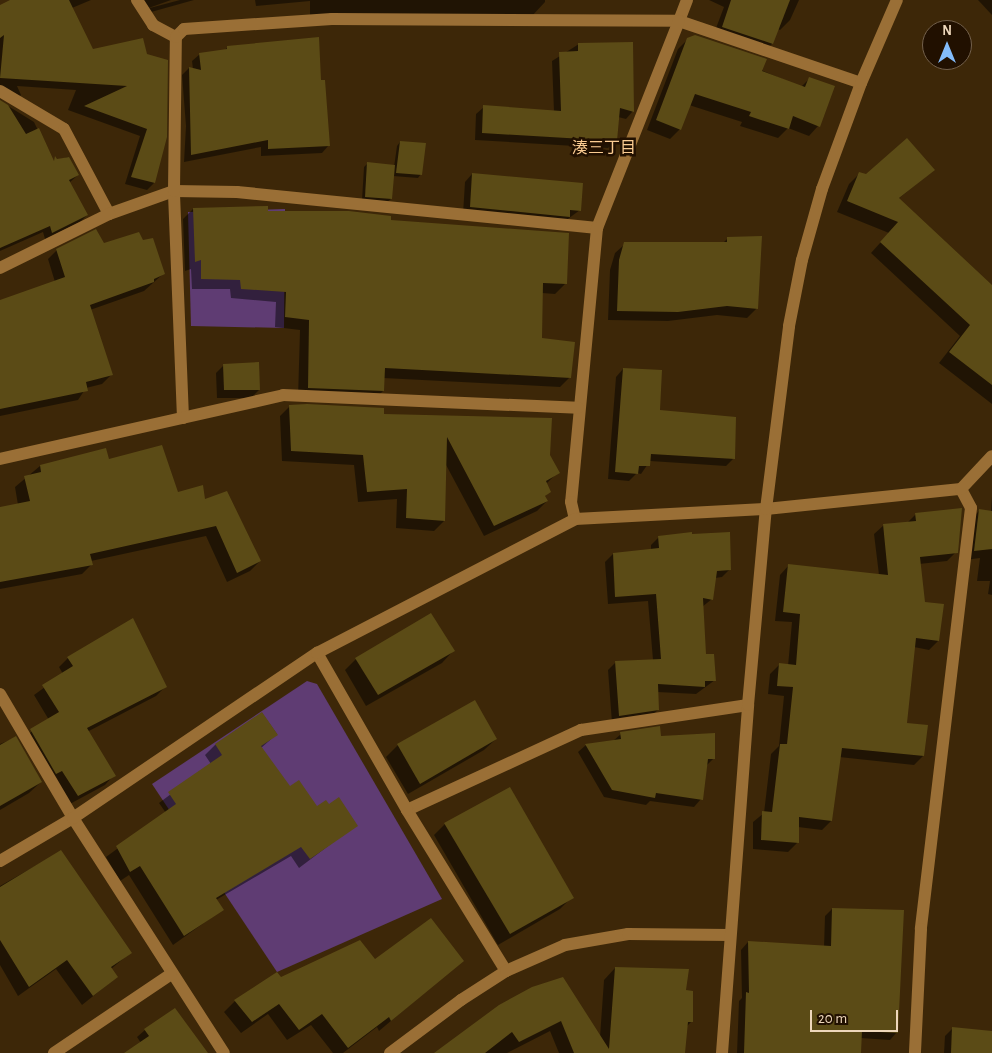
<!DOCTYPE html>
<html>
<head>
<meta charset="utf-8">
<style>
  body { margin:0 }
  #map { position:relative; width:992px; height:1053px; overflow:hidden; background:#3d2708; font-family:"Alegreya Sans","Noto Sans JP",sans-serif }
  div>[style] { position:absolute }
  .green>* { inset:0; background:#5f3c73 }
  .shadow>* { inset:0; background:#0007 }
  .building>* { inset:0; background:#5b4b16 }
  .street>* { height:12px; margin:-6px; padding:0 6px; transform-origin:6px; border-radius:6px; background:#9a6f36 }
  .secondary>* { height:12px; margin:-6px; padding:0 6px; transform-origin:6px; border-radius:6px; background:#9a6f36 }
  span { translate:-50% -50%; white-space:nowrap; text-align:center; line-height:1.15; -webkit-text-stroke:5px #211000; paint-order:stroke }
  .neighbourhood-label { font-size:16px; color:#fbcc92 }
  .north { position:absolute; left:922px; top:20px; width:50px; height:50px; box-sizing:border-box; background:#211000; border:1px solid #73604b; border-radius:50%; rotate:0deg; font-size:14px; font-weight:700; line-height:20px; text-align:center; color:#eed7bb }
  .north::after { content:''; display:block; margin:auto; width:18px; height:22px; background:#83bcfb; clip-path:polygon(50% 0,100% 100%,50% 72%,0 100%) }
  .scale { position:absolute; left:810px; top:1010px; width:88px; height:22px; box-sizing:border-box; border:2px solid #eed7bb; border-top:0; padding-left:6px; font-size:15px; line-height:18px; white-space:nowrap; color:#eed7bb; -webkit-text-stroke:4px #211000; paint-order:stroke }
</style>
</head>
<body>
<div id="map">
  <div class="green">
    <i style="clip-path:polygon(285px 209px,284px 328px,191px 326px,188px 212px)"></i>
    <i style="clip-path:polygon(307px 681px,317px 684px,442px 899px,277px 972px,152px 784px)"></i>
  </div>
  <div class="shadow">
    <i style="clip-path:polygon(13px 0,91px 0,72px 8px,92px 50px,154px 94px,154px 183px,147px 190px,125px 184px,140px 136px,68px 110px,76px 90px,17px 86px,21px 95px,15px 101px,0 93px,0 7px)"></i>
    <i style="clip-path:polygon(139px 0,171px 0,146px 9px,180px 0,194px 0,144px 14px)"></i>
    <i style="clip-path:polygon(255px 0,545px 0,545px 2px,531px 17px,310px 22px,310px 1px,256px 6px)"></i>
    <i style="clip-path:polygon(709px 0,799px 0,790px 20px,780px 30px,777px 29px,772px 44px,762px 53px,713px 36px,724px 7px)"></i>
    <i style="clip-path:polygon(978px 0,992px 0,992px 15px)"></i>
    <i style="clip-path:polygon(688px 39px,801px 87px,809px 79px,818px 126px,809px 136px,788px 128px,778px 138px,740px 126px,742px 122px,689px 105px,680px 129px,670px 139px,647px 130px,678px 49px)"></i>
    <i style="clip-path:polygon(579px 44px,633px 111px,626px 119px,618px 117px,616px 141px,608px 148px,475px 140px,476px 114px,484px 107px,554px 112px,552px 61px)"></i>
    <i style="clip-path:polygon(228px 47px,329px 145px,322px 153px,261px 156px,261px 147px,184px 162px,186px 126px,182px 75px,189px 68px,193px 69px,192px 61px,200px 54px,224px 51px)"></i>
    <i style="clip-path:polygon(0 101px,34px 122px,53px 161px,68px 157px,78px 175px,69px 183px,87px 215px,80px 222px,45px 239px,43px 232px,0 251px)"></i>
    <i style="clip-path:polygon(400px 142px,421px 174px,418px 178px,393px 176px,391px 199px,387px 202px,362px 200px,364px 167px,367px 164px,394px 167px,397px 146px)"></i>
    <i style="clip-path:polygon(934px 170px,898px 199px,992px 288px,992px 404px,939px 363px,960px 336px,871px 253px,889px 233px,837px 212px,849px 184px,860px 173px,866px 176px)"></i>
    <i style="clip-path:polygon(472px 174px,580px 210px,561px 224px,463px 214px,465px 182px)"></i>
    <i style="clip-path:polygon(193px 209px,389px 221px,565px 284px,555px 294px,542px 293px,541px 339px,570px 377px,560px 387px,383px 378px,383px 391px,373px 401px,298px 398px,300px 330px,275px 327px,276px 302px,231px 298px,230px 289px,192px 289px,191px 269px,185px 271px,183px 219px)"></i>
    <i style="clip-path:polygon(728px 238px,757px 308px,747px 318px,717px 315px,668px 321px,608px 320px,610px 270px,615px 253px,625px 244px,722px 244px)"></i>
    <i style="clip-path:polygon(103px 245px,163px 274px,144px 291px,90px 310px,111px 375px,102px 384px,86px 388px,78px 400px,0 416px,0 301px,55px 282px,48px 259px,57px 250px)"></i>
    <i style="clip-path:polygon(224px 365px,259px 390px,251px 398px,217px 398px,216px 373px)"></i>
    <i style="clip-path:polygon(623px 369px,659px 411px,733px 459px,726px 466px,650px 461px,641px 474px,637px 473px,629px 481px,608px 479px,616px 377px)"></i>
    <i style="clip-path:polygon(290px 406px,382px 415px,549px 455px,558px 472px,546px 484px,550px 491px,544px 497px,547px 501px,537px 511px,484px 536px,445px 463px,444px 521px,434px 531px,396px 528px,397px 499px,358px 502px,354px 465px,282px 461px,280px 416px)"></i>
    <i style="clip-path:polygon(109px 461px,177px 494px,204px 501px,260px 561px,250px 571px,227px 582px,206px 536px,91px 561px,92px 564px,82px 574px,0 589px,0 508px,18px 505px,15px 487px,40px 466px)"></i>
    <i style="clip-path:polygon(992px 496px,992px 595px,988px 594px,990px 581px,977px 581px,980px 558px,965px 560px,970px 520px,979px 511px,991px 512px)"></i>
    <i style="clip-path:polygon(916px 514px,956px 552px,947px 561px,919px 564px,924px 603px,938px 641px,929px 650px,914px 647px,906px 724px,923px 756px,914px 765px,839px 757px,831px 821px,822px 830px,798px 827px,797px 843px,788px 852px,753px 849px,753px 822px,764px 813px,771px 754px,779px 746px,784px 696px,768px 694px,770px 674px,779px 665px,788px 666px,792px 622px,775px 621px,780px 575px,789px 565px,879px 575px,874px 534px,884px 525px,907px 523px)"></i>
    <i style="clip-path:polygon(659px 537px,730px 569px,722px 577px,715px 578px,712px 599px,702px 607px,705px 656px,715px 680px,696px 694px,657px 692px,658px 710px,650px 717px,612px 723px,608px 670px,616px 662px,653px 660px,648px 601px,608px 604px,605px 562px,613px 554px,651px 550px,651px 545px)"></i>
    <i style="clip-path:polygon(453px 651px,442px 663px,366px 706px,345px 670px,356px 659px)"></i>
    <i style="clip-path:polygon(68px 658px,165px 687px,156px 696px,87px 732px,114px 775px,105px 785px,68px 805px,21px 739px,49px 720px,34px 695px,63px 674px,59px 667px)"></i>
    <i style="clip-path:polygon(262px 713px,277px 734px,261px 748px,289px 787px,317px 808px,356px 825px,299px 868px,291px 856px,216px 900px,222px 910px,173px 945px,129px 875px,120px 881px,106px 857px,166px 813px,159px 803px,211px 764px,205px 755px,215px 745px)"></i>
    <i style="clip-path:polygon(621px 734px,660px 737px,714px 758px,706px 766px,701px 799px,694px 807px,650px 801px,646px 805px,604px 797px,578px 752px,586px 745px,613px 741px)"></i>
    <i style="clip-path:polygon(15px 738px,41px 782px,29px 793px,0 810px,0 744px)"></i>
    <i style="clip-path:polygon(496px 739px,484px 750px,408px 794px,386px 757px,398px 745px)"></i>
    <i style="clip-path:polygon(445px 824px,572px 897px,560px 909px,498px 945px,434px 835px)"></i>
    <i style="clip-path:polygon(60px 852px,130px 953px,111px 969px,117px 977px,82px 1005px,56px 969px,18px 996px,0 965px,0 886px)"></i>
    <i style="clip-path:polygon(832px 909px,897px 1032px,890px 1040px,860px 1038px,859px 1053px,737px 1053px,739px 1001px,742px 998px,741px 950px,748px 942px,824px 947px,825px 916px)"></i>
    <i style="clip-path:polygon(375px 960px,463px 960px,379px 1031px,377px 1027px,343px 1053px,333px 1053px,311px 1025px,287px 1040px,268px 1014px,241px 1033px,224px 1012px,235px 1001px,281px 978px)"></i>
    <i style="clip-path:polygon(615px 968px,685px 991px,692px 1021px,686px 1027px,684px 1053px,559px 1053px,550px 1031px,507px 1053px,437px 1053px,532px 988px,600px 1037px,604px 980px)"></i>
    <i style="clip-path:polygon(953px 1028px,992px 1032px,992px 1053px,944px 1053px,945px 1036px)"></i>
    <i style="clip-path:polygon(145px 1030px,206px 1053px,126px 1053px,141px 1043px,137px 1037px)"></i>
  </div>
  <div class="building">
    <i style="clip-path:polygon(10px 0,69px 0,93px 49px,143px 38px,147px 54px,168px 60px,167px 137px,155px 183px,131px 177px,147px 129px,84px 106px,127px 86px,0 78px,4px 35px,0 38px,0 5px)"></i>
    <i style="clip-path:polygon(731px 0,790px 0,773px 44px,722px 27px)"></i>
    <i style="clip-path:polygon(695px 35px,767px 59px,762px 71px,805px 87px,809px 77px,835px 86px,820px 127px,793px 116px,789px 129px,749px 116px,751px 112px,695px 94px,681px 130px,656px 120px,687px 38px)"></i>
    <i style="clip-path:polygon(319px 37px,321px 80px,325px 80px,330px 146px,268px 149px,268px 140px,191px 155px,189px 67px,201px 70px,199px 53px,227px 49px,227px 46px)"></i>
    <i style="clip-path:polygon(633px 42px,634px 112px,620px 108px,617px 141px,482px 133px,483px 105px,561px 111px,559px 52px,578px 51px,578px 43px)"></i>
    <i style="clip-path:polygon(0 100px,8px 105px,26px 134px,39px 128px,54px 161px,55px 156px,57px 159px,69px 157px,79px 175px,69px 180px,88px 215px,52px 233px,50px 226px,0 248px)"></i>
    <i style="clip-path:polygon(907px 138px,935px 170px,899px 198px,992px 285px,992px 385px,949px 352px,970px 325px,880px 242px,898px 222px,847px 201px,859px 172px,866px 174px)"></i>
    <i style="clip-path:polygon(400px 141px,426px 143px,422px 175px,396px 173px)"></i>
    <i style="clip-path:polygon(367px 162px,395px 165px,392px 199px,365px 197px)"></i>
    <i style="clip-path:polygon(472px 173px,583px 183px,581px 211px,570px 210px,570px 217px,470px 207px)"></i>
    <i style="clip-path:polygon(268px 206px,268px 211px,349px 211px,391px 216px,391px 220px,569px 233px,567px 284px,543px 283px,542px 338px,575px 342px,571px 378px,385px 368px,384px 391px,308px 388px,309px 320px,285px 317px,286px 292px,241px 289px,240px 280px,201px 279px,201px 260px,195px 262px,193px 208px)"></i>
    <i style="clip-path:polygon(96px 229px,104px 243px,139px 232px,143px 240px,153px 238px,165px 274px,154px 279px,154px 282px,90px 305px,113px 375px,86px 382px,88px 391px,0 409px,0 300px,65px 277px,56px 249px)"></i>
    <i style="clip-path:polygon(762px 236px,758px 309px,727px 306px,678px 312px,617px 311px,619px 260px,624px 242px,727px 242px,727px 237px)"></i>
    <i style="clip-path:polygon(259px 362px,260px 390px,224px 390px,223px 364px)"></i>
    <i style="clip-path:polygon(623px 368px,662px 370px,660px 410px,736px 417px,735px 459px,651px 454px,650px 466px,639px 466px,638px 474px,615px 472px)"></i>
    <i style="clip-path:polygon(307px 404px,384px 408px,384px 414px,552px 418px,550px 455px,560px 473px,546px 481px,551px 492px,545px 496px,548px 501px,494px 526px,447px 437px,445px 521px,406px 518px,407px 489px,367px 492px,363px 455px,291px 451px,289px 405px)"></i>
    <i style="clip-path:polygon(162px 445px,178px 492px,203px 485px,205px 499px,227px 491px,261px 561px,237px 573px,216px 526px,90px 554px,93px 565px,0 582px,0 507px,30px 501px,24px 476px,41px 472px,40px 465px,106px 448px,109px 459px)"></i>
    <i style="clip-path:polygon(962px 508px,958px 553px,920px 557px,925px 602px,944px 604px,939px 641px,916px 638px,907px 723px,928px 725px,924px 756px,842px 748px,832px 821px,799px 817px,799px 843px,761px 840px,762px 811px,772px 812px,780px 744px,787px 744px,793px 687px,777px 686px,779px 663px,796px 665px,800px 614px,783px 612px,788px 564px,888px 575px,883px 524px,916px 521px,915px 513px)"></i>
    <i style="clip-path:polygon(979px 509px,992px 511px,992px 549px,974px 551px)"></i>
    <i style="clip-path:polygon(692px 532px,692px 534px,730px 532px,731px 570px,717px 571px,713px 600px,703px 598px,706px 654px,714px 654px,716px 681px,705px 681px,705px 687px,658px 684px,659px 710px,619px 716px,615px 661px,661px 659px,656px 594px,615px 597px,613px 553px,659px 548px,658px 536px)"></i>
    <i style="clip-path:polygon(431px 613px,455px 651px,378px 695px,355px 658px)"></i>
    <i style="clip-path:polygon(133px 618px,167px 687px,87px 728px,116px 776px,78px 796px,62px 771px,56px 774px,30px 729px,59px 712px,42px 685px,73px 666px,67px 657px)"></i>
    <i style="clip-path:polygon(475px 700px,497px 739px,420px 784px,397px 744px)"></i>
    <i style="clip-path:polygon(262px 712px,278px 735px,261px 746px,290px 786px,299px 780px,317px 806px,326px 800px,329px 804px,339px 797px,358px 826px,310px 859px,301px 847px,216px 898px,224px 910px,184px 936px,140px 866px,130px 872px,116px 846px,176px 804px,168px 792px,222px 755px,215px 744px)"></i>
    <i style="clip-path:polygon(660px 726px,661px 736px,715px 733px,715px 759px,708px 759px,703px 800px,656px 793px,655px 798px,612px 790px,585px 744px,621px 739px,620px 732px)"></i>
    <i style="clip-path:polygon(16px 736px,42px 782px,0 806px,0 745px)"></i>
    <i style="clip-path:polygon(510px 787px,574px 898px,510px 934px,444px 823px)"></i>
    <i style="clip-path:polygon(61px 850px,132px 953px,111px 967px,118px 977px,93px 996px,67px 960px,29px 987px,0 940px,0 887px)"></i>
    <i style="clip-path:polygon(832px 908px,904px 910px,898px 1033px,862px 1031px,861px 1053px,744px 1053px,746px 992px,749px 993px,748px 941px,831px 946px)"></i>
    <i style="clip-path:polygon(431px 918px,464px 961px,391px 1021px,389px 1017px,348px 1048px,322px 1014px,299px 1030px,279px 1004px,252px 1022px,234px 1000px,277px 972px,281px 977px,360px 940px,375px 959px)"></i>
    <i style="clip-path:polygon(615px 967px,689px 969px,686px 990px,693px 991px,693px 1022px,688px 1022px,685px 1053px,574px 1053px,561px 1021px,519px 1042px,512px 1032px,485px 1053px,434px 1053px,499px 1005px,532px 987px,563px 977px,609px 1049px)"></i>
    <i style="clip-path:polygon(175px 1008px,208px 1053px,124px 1053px,149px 1036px,144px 1029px)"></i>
    <i style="clip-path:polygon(952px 1027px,992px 1031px,992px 1053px,951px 1053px)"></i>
  </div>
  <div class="street">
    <i style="left:137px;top:0;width:30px;rotate:57deg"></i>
    <i style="left:153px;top:25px;width:26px;rotate:28deg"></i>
    <i style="left:687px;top:0;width:22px;rotate:111deg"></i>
    <i style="left:679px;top:21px;width:192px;rotate:18.8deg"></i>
    <i style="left:0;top:91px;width:74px;rotate:30.7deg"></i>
    <i style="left:64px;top:129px;width:96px;rotate:62.1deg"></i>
    <i style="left:109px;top:214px;width:69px;rotate:-19.5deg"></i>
    <i style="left:174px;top:191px;width:63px;rotate:0.9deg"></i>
    <i style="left:237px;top:192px;width:362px;rotate:5.7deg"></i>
    <i style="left:0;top:268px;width:122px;rotate:-26.4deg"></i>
    <i style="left:183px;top:418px;width:227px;rotate:-92.3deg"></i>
    <i style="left:174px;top:191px;width:154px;rotate:-89.3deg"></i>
    <i style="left:176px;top:37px;width:11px;rotate:-45deg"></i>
    <i style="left:184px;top:29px;width:148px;rotate:-3.9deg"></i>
    <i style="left:332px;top:19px;width:347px;rotate:0.3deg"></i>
    <i style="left:679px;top:21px;width:223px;rotate:111.6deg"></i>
    <i style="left:597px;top:228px;width:275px;rotate:95.4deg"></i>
    <i style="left:571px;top:502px;width:17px;rotate:77deg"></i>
    <i style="left:575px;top:519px;width:191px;rotate:-3deg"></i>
    <i style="left:766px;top:509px;width:196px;rotate:-5.9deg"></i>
    <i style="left:961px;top:489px;width:21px;rotate:62deg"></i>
    <i style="left:971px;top:508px;width:424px;rotate:96.8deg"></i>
    <i style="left:921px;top:929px;width:124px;rotate:92.8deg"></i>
    <i style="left:0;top:459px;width:290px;rotate:-12.7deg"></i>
    <i style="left:283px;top:395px;width:295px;rotate:2.5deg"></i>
    <i style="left:961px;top:489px;width:45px;rotate:-46.8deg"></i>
    <i style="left:0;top:694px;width:144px;rotate:59.5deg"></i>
    <i style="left:73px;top:818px;width:279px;rotate:57.3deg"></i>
    <i style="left:407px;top:810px;width:192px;rotate:-24.7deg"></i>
    <i style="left:581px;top:730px;width:169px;rotate:-8.5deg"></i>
    <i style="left:0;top:861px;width:85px;rotate:-30.5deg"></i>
    <i style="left:73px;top:818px;width:295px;rotate:-34.1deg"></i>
    <i style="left:506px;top:971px;width:189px;rotate:-121.6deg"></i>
    <i style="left:407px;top:810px;width:181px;rotate:-119.8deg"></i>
    <i style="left:317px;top:653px;width:291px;rotate:-27.4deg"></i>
    <i style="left:54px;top:1053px;width:141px;rotate:-34deg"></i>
    <i style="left:390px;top:1053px;width:89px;rotate:-36.7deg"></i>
    <i style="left:461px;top:1000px;width:54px;rotate:-32.8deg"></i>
    <i style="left:506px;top:971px;width:64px;rotate:-23.8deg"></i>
    <i style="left:565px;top:945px;width:64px;rotate:-9.9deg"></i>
    <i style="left:628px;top:934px;width:102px;rotate:0.6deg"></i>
  </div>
  <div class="secondary">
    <i style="left:722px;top:1053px;width:349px;rotate:-85.7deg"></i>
    <i style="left:748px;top:705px;width:197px;rotate:-84.8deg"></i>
    <i style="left:766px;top:509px;width:184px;rotate:-82.8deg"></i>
    <i style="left:789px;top:326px;width:67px;rotate:-78.9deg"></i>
    <i style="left:802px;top:260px;width:74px;rotate:-74.3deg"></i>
    <i style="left:822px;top:189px;width:113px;rotate:-69.8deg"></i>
    <i style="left:861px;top:83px;width:90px;rotate:-66.6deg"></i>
  </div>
  <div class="neighbourhood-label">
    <span style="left:604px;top:148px">湊三丁目</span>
  </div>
  <div class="north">N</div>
  <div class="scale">20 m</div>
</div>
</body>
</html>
